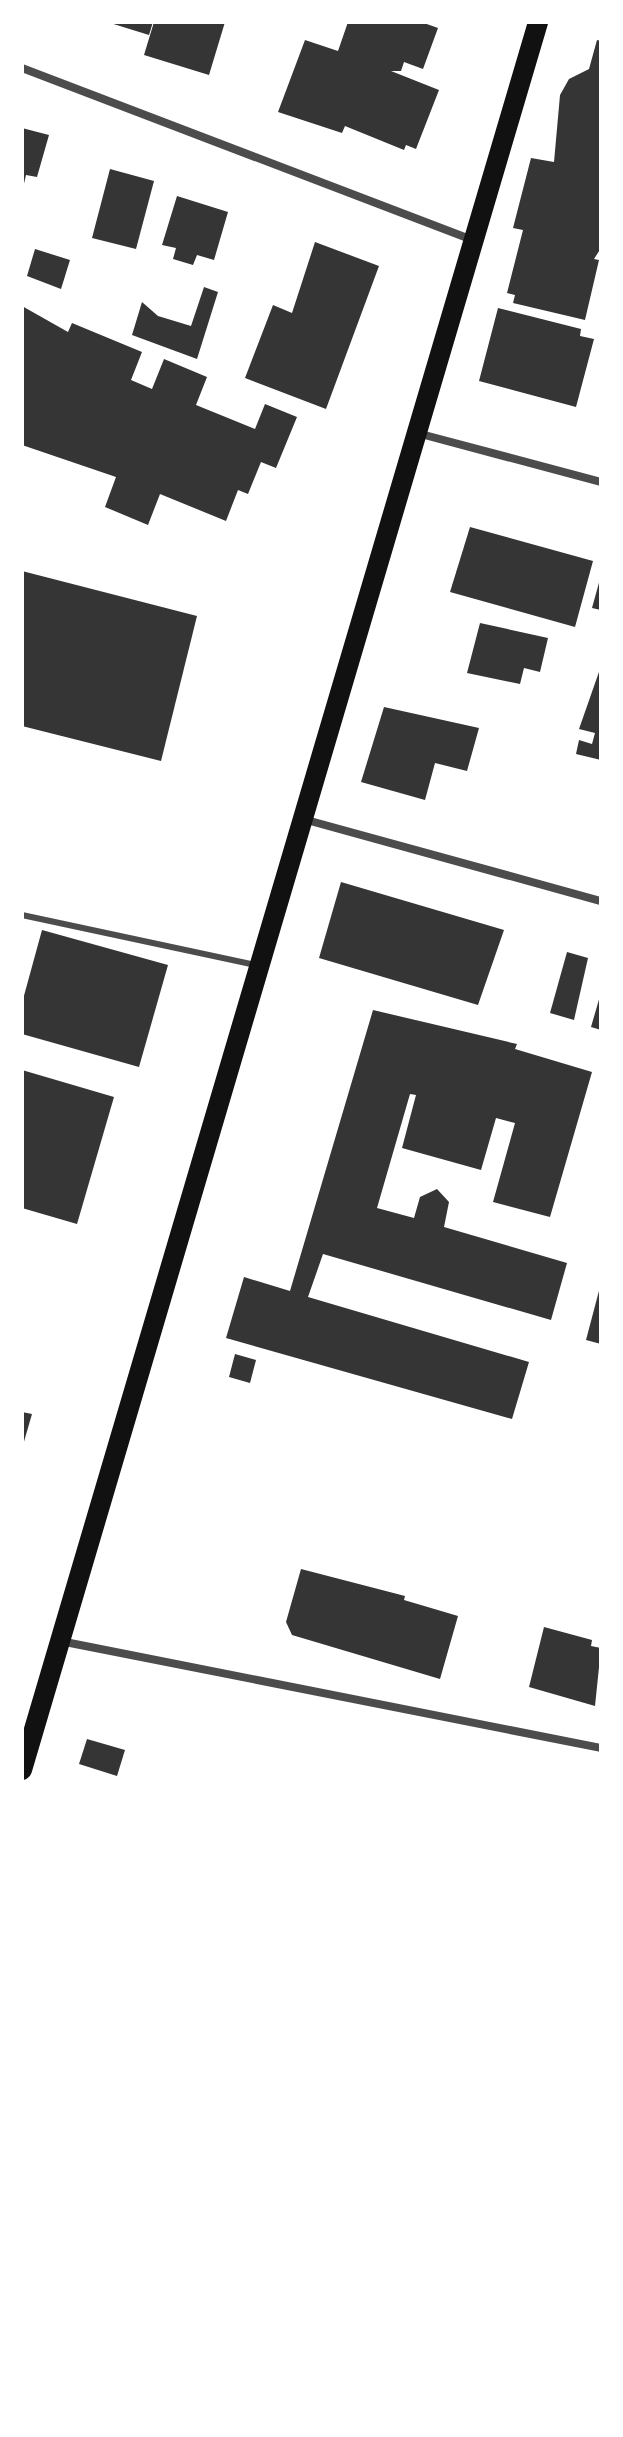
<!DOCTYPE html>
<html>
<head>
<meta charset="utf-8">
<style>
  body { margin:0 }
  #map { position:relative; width:623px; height:2437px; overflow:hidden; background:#fff; font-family:"Times New Roman",serif }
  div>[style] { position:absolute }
  .building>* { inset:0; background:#353535 }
  .service>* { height:6px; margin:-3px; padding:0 3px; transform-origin:3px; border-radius:3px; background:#4c4c4c }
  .minor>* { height:8px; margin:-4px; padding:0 4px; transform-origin:4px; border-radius:4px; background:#4c4c4c }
  .primary>* { height:20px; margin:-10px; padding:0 10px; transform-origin:10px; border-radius:10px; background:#111 }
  span { translate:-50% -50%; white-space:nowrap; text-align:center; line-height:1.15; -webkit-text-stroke:8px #fff; paint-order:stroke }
  .frame { position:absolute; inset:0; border:24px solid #fff; pointer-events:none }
</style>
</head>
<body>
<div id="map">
  <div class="building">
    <i style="clip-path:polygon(107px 22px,153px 22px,149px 35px)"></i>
    <i style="clip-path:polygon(154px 22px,225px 22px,209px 75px,144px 55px)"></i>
    <i style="clip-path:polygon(348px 22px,421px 22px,438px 28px,423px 69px,404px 62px,401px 71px,391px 71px,439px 90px,416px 149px,406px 145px,404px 150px,345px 126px,342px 133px,278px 112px,305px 40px,338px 51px)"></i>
    <i style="clip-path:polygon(597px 40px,601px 41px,601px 248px,594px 259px,599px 260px,585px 320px,513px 303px,515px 295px,507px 293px,523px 230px,513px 228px,531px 158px,554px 162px,560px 95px,569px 79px,589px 69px)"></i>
    <i style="clip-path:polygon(22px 128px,49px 135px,37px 177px,26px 175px,23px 188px)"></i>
    <i style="clip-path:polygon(110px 169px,154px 181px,136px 249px,92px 238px)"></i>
    <i style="clip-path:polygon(177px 196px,228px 212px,214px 260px,197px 255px,193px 265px,173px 259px,176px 248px,162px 245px)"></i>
    <i style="clip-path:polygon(315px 242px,379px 266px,326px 409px,245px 378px,273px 305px,292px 313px)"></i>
    <i style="clip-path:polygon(35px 249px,70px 260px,61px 289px,27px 276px)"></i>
    <i style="clip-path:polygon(204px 287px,218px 292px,197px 359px,132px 335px,142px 302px,158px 316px,191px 326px)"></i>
    <i style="clip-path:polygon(22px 306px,68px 332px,72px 323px,142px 352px,131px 380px,152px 389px,164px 359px,207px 377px,196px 405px,255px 429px,265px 404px,297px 417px,276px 468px,261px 462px,248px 494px,238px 490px,226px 521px,160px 494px,148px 525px,105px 507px,116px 477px,22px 445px)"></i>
    <i style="clip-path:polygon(498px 308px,581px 329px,580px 336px,594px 339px,576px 407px,479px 381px)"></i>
    <i style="clip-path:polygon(470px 527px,593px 561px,575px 627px,450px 592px)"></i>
    <i style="clip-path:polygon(22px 571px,197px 616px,161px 761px,22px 726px)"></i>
    <i style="clip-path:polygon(600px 579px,601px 580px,601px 610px,592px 608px)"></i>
    <i style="clip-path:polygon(480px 623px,548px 638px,540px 672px,524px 668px,520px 684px,467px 673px)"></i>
    <i style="clip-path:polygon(600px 669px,601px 669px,601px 760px,576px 754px,579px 740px,592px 744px,595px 733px,579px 729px)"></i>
    <i style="clip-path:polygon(384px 707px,479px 728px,467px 771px,435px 763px,425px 800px,361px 782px)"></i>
    <i style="clip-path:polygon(341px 882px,504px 930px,478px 1005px,319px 958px)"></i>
    <i style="clip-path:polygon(42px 930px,168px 965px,139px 1067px,22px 1034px,22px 1003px)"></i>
    <i style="clip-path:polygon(567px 952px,588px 958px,574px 1020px,550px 1013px)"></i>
    <i style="clip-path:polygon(600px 996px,601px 997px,601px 1030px,591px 1027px)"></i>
    <i style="clip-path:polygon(373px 1010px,517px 1044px,515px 1049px,592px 1072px,550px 1217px,493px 1202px,515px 1123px,496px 1118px,481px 1170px,402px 1148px,416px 1095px,410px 1094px,377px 1208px,414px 1218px,420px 1197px,437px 1189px,449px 1202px,444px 1227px,567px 1263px,551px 1320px,323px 1254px,308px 1297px,529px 1362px,512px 1419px,226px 1338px,244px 1277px,290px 1291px)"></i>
    <i style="clip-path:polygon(22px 1070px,114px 1097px,77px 1224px,22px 1208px)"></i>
    <i style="clip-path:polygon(600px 1287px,601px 1287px,601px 1344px,586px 1340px)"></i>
    <i style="clip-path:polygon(235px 1354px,256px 1360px,250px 1383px,229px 1377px)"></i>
    <i style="clip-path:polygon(22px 1412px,32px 1414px,23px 1445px,22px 1445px)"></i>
    <i style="clip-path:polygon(301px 1569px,405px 1596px,404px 1600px,458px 1616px,440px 1679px,292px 1635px,286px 1622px)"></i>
    <i style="clip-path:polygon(544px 1627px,592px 1640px,591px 1646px,601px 1648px,595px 1706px,529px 1687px)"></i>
    <i style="clip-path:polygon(87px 1739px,125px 1750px,117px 1776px,79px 1764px)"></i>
  </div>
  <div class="service">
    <i style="left:22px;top:915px;width:239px;rotate:12.1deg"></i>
  </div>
  <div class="minor">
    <i style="left:22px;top:68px;width:483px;rotate:20.9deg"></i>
    <i style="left:417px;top:433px;width:190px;rotate:14.9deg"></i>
    <i style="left:303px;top:819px;width:309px;rotate:15.4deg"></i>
    <i style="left:60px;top:1641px;width:551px;rotate:11.19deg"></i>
  </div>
  <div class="primary">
    <i style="left:22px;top:1770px;width:1823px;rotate:-73.55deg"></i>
  </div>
  <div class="frame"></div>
</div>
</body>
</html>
